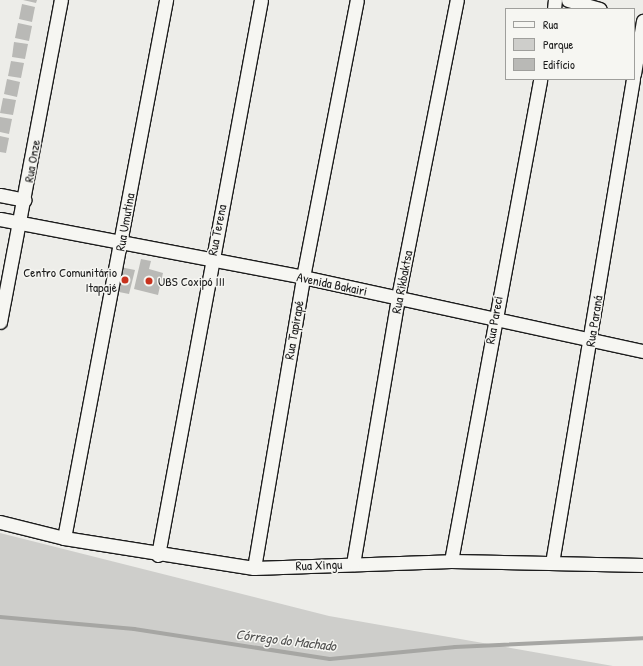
<!DOCTYPE html>
<html>
<head>
<meta charset="utf-8">
<style>
  body { margin:0 }
  #map { position:relative; width:643px; height:666px; overflow:hidden; background:#edede9; font-family:"Patrick Hand",sans-serif }
  div>[style] { position:absolute }
  .green>* { inset:0; background:#cececb }
  .stream>* { height:4px; margin:-2px; padding:0 2px; transform-origin:2px; border-radius:2px; background:#a6a6a3 }
  .building>* { inset:0; background:#b9b9b6 }
  .roads { filter:drop-shadow(1px 0 #1c1c1c) drop-shadow(-1px 0 #1c1c1c) drop-shadow(0 1px #1c1c1c) drop-shadow(0 -1px #1c1c1c) }
  .minor>* { height:13px; margin:-6.5px; padding:0 6.5px; transform-origin:6.5px; border-radius:6.5px; background:#f6f6f2 }
  .dots>* { width:11px; height:11px; translate:-50% -50%; box-sizing:border-box; border:2px solid #f6f6f2; border-radius:50% }
  span { translate:-50% -50%; white-space:nowrap; text-align:center; line-height:1.15; -webkit-text-stroke:3px #f6f6f2; paint-order:stroke }
  .street-label { font-size:13px; color:#1c1c1c }
  .poi-label { font-size:13px; color:#1c1c1c }
  .right { translate:-100% -50%; text-align:right }
  .left { translate:0 -50%; text-align:left }
  .water-label { font-size:14px; color:#535352; font-style:italic }
  .legend { position:absolute; left:505px; top:8px; width:130px; height:72px; box-sizing:border-box; background:#f6f6f2; border:1px solid #9f9f9c; margin:0; padding:5px 7px; list-style:none; font-size:12px; color:#1c1c1c }
  .legend li { display:flex; align-items:center; gap:8px; height:20px }
  .legend b { width:20px; border:1px solid #9f9f9c }
</style>
</head>
<body>
<div id="map">
  <div class="green">
    <i style="clip-path:polygon(0 533px,329px 616px,613px 666px,0 666px)"></i>
  </div>
  <div class="stream">
    <i style="left:0;top:617px;width:135px;rotate:5.1deg"></i>
    <i style="left:134px;top:629px;width:198px;rotate:8.7deg"></i>
    <i style="left:330px;top:659px;width:126px;rotate:-5.5deg"></i>
    <i style="left:455px;top:647px;width:188px;rotate:-2.7deg"></i>
  </div>
  <div class="building">
    <i style="clip-path:polygon(23px 0,37px 0,36px 3px)"></i>
    <i style="clip-path:polygon(22px 4px,35px 7px,32px 22px,19px 19px)"></i>
    <i style="clip-path:polygon(18px 23px,32px 26px,29px 41px,15px 38px)"></i>
    <i style="clip-path:polygon(14px 42px,28px 44px,25px 59px,12px 57px)"></i>
    <i style="clip-path:polygon(11px 61px,24px 63px,21px 78px,8px 76px)"></i>
    <i style="clip-path:polygon(7px 79px,20px 82px,17px 97px,4px 94px)"></i>
    <i style="clip-path:polygon(3px 98px,16px 100px,13px 115px,0 113px)"></i>
    <i style="clip-path:polygon(0 117px,12px 119px,9px 134px,0 132px)"></i>
    <i style="clip-path:polygon(0 136px,9px 138px,6px 153px,0 152px)"></i>
    <i style="clip-path:polygon(141px 259px,151px 261px,149px 269px,163px 273px,158px 295px,134px 289px)"></i>
    <i style="clip-path:polygon(120px 267px,135px 270px,129px 294px,114px 291px)"></i>
  </div>
  <div class="roads">
    <div class="minor">
      <i style="left:568px;top:0;width:33px;rotate:16deg"></i>
      <i style="left:554px;top:9px;width:9px;rotate:-84deg"></i>
      <i style="left:634px;top:74px;width:54px;rotate:-80.4deg"></i>
      <i style="left:0;top:195px;width:25px;rotate:11deg"></i>
      <i style="left:0;top:219px;width:309px;rotate:10.8deg"></i>
      <i style="left:303px;top:277px;width:348px;rotate:12.3deg"></i>
      <i style="left:0;top:322px;width:328px;rotate:-79.3deg"></i>
      <i style="left:0;top:522px;width:66px;rotate:14deg"></i>
      <i style="left:64px;top:538px;width:192px;rotate:9deg"></i>
      <i style="left:254px;top:568px;width:197px;rotate:-2deg"></i>
      <i style="left:451px;top:561px;width:192px;rotate:1.2deg"></i>
      <i style="left:64px;top:538px;width:548px;rotate:-79.26deg"></i>
      <i style="left:158px;top:555px;width:564px;rotate:-79.49deg"></i>
      <i style="left:451px;top:561px;width:490px;rotate:-79.5deg"></i>
      <i style="left:552px;top:563px;width:491px;rotate:-80.5deg"></i>
      <i style="left:353px;top:564px;width:271px;rotate:-80.4deg"></i>
      <i style="left:398px;top:297px;width:303px;rotate:-78.8deg"></i>
      <i style="left:254px;top:568px;width:295px;rotate:-80.4deg"></i>
      <i style="left:303px;top:277px;width:282px;rotate:-79deg"></i>
    </div>
  </div>
  <div class="dots">
    <i style="left:125px;top:280px;background:#c8321e"></i>
    <i style="left:149px;top:281px;background:#c8321e"></i>
  </div>
  <div class="street-label">
    <span style="left:32px;top:161px;rotate:-80deg">Rua Onze</span>
    <span style="left:125px;top:222px;rotate:-80deg">Rua Umutina</span>
    <span style="left:217px;top:230px;rotate:-79deg">Rua Terena</span>
    <span style="left:402px;top:282px;rotate:-79deg">Rua Rikbaktsa</span>
    <span style="left:332px;top:284px;rotate:12deg">Avenida Bakairi</span>
    <span style="left:494px;top:320px;rotate:-80deg">Rua Pareci</span>
    <span style="left:594px;top:321px;rotate:-81deg">Rua Paraná</span>
    <span style="left:294px;top:330px;rotate:-80deg">Rua Tapirapé</span>
    <span style="left:319px;top:565px;rotate:-2deg">Rua Xingu</span>
  </div>
  <div class="poi-label">
    <span class="right" style="left:117px;top:280px">Centro Comunitário<br>Itapajé</span>
    <span class="left" style="left:158px;top:281px">UBS Coxipó III</span>
  </div>
  <div class="water-label">
    <span style="left:286px;top:640px;rotate:7deg">Córrego do Machado</span>
  </div>
  <ul class="legend">
  <li><b style="height:5px;background:#f6f6f2"></b>Rua</li>
  <li><b style="height:11px;background:#cececb"></b>Parque</li>
  <li><b style="height:11px;background:#b9b9b6"></b>Edifício</li>
  </ul>
</div>
</body>
</html>
